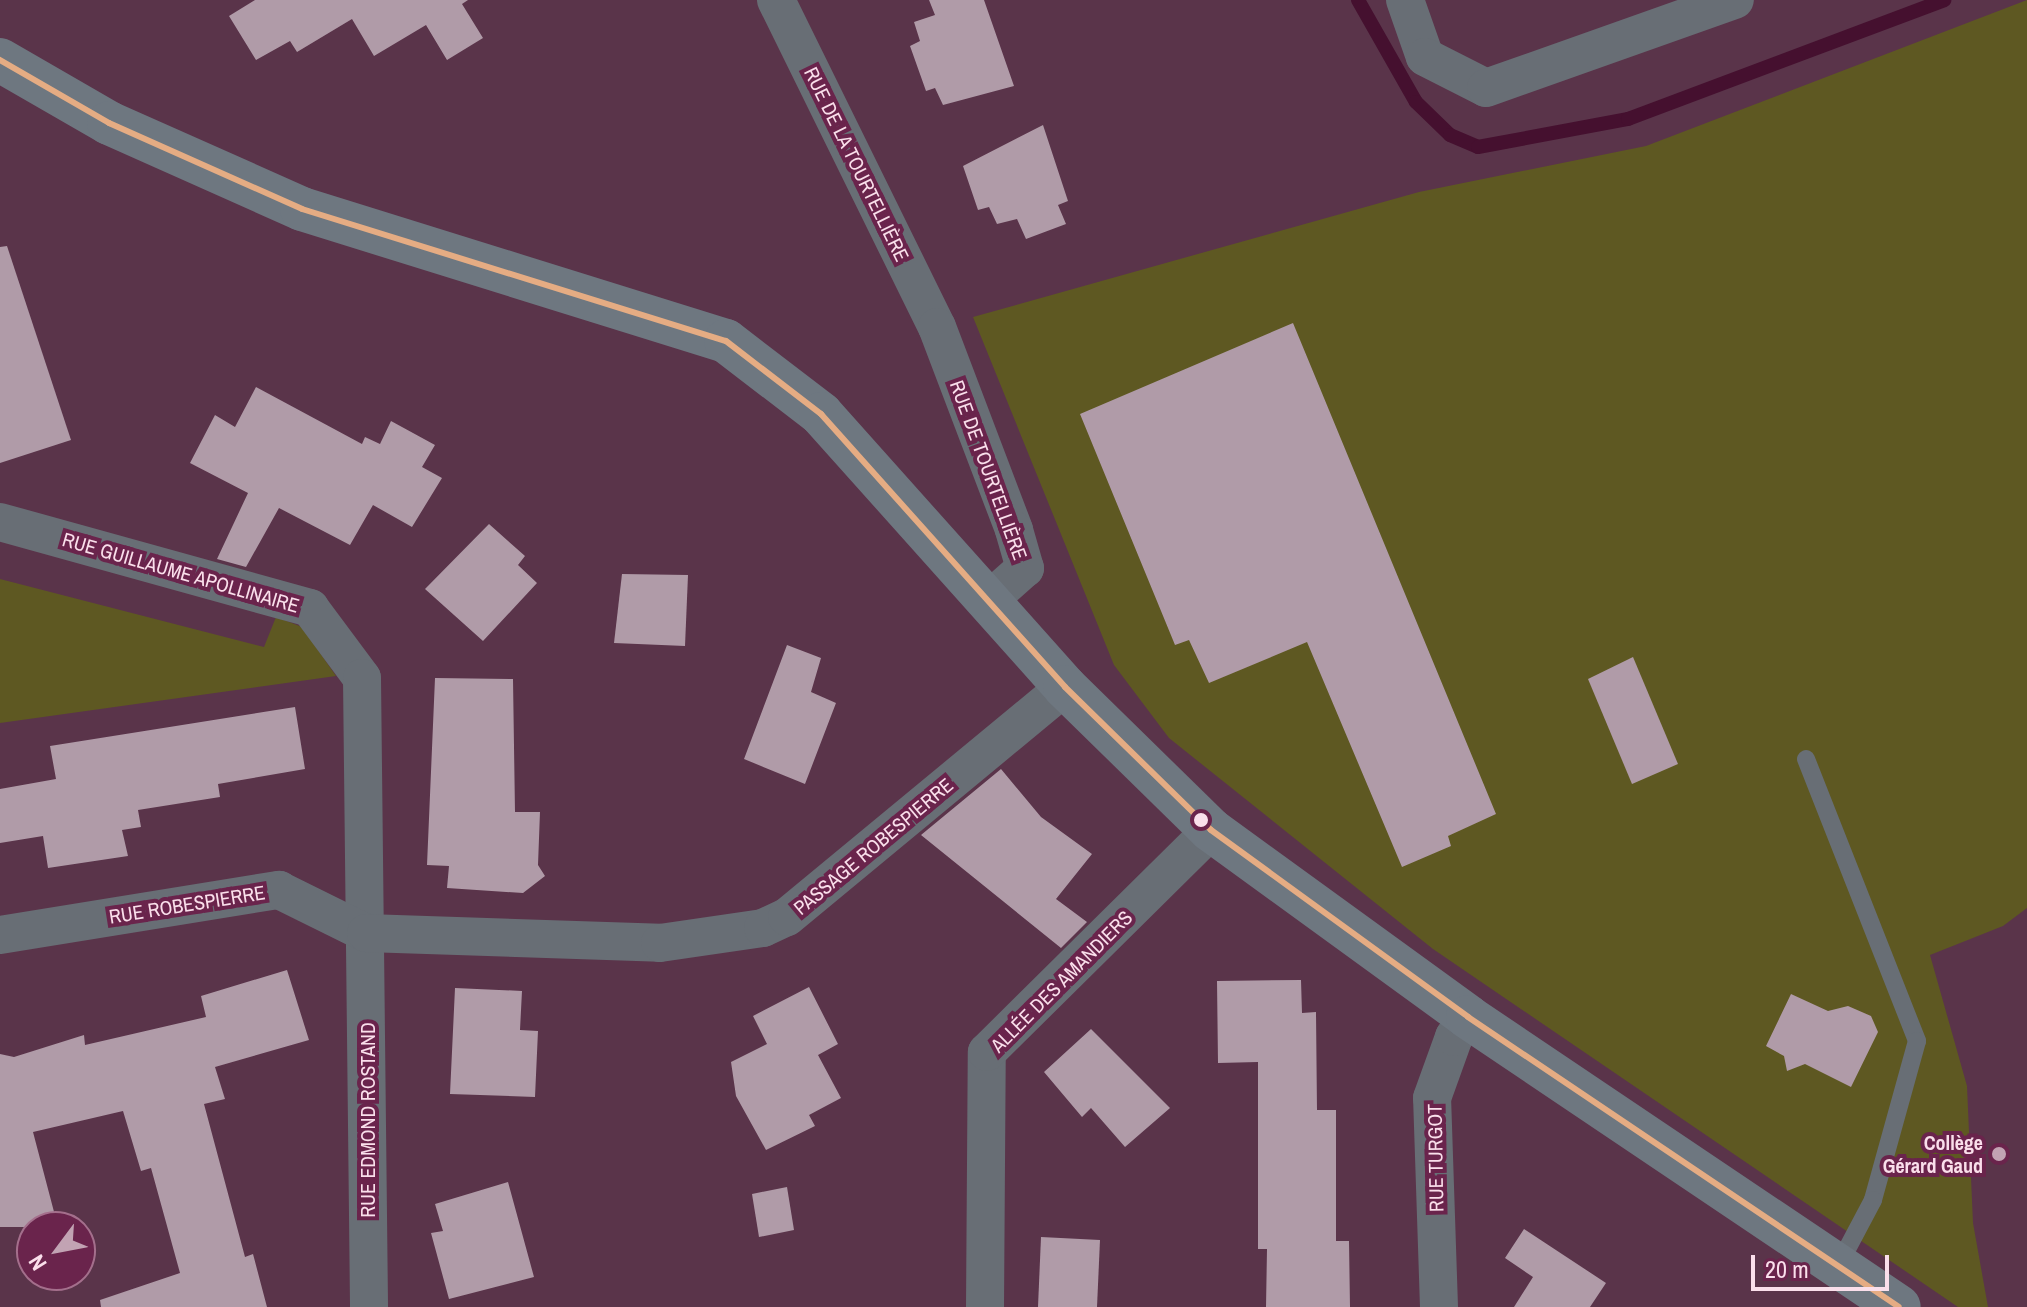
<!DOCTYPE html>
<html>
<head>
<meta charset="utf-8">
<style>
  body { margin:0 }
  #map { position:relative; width:2027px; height:1307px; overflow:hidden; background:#5a344a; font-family:"Archivo Narrow",sans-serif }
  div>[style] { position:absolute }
  .green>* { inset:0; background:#5e5822 }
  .stream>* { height:14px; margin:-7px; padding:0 7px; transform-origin:7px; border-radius:7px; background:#45102f }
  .building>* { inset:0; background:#b09ba8 }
  .lane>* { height:18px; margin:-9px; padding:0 9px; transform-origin:9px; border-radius:9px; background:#686e75 }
  .street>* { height:38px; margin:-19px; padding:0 19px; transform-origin:19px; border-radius:19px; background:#686e75 }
  .secondary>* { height:44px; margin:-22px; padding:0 22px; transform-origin:22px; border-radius:22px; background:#6e7780 }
  .bus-1>* { height:6px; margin:-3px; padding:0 3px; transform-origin:3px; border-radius:3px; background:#e5ac83 }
  .dots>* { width:22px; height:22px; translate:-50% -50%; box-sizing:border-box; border:4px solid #6a244c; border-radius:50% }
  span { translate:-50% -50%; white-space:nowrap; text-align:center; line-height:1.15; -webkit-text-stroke:8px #6a244c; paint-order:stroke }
  .street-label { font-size:20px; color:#fadfeb }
  .poi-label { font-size:20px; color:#fadfeb; font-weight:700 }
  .right { translate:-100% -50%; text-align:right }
  .north { position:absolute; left:16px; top:1211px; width:80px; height:80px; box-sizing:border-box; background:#6a244c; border:2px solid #a46f8c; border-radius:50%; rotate:238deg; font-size:22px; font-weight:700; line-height:32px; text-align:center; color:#fadfeb }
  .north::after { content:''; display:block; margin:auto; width:28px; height:36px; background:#c2a3b3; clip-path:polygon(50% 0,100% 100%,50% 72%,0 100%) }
  .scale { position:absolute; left:1751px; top:1255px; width:138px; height:36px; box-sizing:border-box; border:4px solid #fadfeb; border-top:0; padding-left:10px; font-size:24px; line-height:28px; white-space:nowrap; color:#fadfeb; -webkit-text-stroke:6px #6a244c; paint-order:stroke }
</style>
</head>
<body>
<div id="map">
  <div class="green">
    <i style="clip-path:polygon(2027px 0,2027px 908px,2003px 926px,1930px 955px,1967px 1086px,1973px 1223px,1988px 1307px,1958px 1307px,1433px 949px,1169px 738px,1114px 665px,973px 317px,1419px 192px,1646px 146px)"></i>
    <i style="clip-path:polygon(0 579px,264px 647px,276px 617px,302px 627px,336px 676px,0 723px)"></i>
  </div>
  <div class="stream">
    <i style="left:1358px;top:0;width:117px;rotate:60.4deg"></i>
    <i style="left:1416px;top:102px;width:47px;rotate:44.1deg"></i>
    <i style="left:1450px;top:135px;width:30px;rotate:23deg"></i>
    <i style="left:1478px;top:147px;width:153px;rotate:-10.6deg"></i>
    <i style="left:1628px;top:119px;width:338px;rotate:-20.6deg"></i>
  </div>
  <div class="building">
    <i style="clip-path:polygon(255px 0,468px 0,462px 4px,483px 38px,447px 60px,426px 25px,374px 56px,352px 19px,297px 52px,290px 41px,256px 60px,229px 16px)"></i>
    <i style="clip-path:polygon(929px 0,984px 0,1014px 86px,943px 105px,935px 88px,926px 91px,910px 46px,920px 41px,914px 22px,935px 15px)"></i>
    <i style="clip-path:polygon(1043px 125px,1068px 201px,1058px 205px,1066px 224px,1026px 239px,1017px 219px,997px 224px,989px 207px,978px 210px,963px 166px)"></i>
    <i style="clip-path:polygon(7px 246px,71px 440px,0 463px,0 247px)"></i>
    <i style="clip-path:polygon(1293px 323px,1496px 814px,1448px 836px,1451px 846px,1402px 867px,1307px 642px,1209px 683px,1189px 640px,1175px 645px,1080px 414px)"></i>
    <i style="clip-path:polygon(256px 387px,362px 444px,365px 437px,380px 444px,391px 421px,435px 445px,422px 467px,442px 478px,412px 527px,373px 505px,350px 545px,279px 508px,246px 567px,217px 559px,248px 493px,190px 463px,215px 415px,235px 427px)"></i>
    <i style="clip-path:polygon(489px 524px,525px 556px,518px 565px,537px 583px,483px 641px,425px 589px)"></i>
    <i style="clip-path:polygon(622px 574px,688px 575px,685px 646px,614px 643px)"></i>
    <i style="clip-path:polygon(787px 645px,821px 658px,811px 692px,836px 703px,805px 784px,744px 759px)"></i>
    <i style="clip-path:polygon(1633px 657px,1678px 764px,1632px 784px,1588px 679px)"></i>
    <i style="clip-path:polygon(435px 678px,513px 679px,515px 812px,540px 812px,538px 865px,545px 876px,523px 893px,447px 888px,449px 866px,427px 865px)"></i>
    <i style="clip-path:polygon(295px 707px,305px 769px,218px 784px,220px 797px,138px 810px,141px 827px,122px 830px,128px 856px,48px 868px,43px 836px,0 843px,0 789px,56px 779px,50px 746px)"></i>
    <i style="clip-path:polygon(1001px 769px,1041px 817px,1092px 854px,1056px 899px,1087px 922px,1061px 948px,921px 835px)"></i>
    <i style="clip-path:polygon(287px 970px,309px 1040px,215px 1067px,225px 1099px,204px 1104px,245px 1257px,253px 1254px,267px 1307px,101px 1307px,100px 1300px,180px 1273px,151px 1168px,141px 1171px,123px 1111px,33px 1132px,58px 1227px,0 1227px,0 1054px,14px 1057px,84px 1035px,85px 1045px,206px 1017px,201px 996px)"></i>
    <i style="clip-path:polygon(1301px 980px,1302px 1013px,1316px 1012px,1317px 1110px,1336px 1110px,1336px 1241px,1349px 1241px,1350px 1307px,1266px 1307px,1267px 1249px,1258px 1249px,1258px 1062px,1218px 1063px,1217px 981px)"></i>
    <i style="clip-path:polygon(809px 987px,838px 1044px,818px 1055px,841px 1098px,809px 1115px,815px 1126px,766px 1150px,736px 1096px,731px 1062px,767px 1044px,753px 1016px)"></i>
    <i style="clip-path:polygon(455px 988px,522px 991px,520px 1030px,538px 1031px,535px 1097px,450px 1094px)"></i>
    <i style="clip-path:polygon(1791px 994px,1828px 1011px,1848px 1006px,1871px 1016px,1878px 1032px,1851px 1087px,1805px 1064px,1787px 1071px,1784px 1056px,1766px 1046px)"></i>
    <i style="clip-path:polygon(1091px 1029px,1170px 1108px,1125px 1147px,1091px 1108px,1082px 1117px,1044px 1072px)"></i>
    <i style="clip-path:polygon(508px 1182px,534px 1277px,449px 1299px,431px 1233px,443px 1231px,435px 1204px)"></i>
    <i style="clip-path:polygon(787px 1187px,794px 1230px,759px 1237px,752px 1194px)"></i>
    <i style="clip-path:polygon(1524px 1229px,1606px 1283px,1590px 1307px,1514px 1307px,1533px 1277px,1505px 1258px)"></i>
    <i style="clip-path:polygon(1041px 1237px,1100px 1240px,1097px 1307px,1038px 1307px)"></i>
  </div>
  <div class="lane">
    <i style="left:1806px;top:759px;width:303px;rotate:68.5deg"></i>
    <i style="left:1917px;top:1041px;width:165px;rotate:105.5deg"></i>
    <i style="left:1873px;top:1200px;width:75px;rotate:117.9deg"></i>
  </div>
  <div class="street">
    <i style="left:776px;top:0;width:364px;rotate:63.8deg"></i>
    <i style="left:937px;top:327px;width:217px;rotate:69.2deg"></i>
    <i style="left:1014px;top:530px;width:40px;rotate:74deg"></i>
    <i style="left:1025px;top:568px;width:48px;rotate:138.4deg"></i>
    <i style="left:1405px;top:0;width:60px;rotate:70.7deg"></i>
    <i style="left:1425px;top:57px;width:68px;rotate:26.9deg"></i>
    <i style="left:1486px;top:88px;width:264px;rotate:-19.5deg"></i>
    <i style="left:0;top:522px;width:322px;rotate:15.5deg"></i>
    <i style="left:310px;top:608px;width:87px;rotate:53.4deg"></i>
    <i style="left:362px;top:678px;width:629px;rotate:89.36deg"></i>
    <i style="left:0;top:935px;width:283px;rotate:-9.2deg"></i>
    <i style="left:279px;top:890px;width:97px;rotate:26.3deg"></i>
    <i style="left:366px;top:933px;width:294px;rotate:1.9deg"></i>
    <i style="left:660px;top:943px;width:104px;rotate:-8.3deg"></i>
    <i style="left:763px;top:928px;width:26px;rotate:-25deg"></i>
    <i style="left:787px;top:917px;width:361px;rotate:-39.6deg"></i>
    <i style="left:985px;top:1307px;width:255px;rotate:-89.6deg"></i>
    <i style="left:987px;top:1052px;width:315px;rotate:-44.7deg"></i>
    <i style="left:1439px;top:1307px;width:209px;rotate:-91.9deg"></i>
    <i style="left:1432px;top:1098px;width:65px;rotate:-70.2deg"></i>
    <i style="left:1454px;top:1037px;width:24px;rotate:-55deg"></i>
  </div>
  <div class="secondary">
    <i style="left:0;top:60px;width:126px;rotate:30deg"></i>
    <i style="left:109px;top:123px;width:211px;rotate:24deg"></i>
    <i style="left:302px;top:209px;width:444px;rotate:17.3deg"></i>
    <i style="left:726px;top:341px;width:120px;rotate:37.5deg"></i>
    <i style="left:821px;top:414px;width:366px;rotate:48.2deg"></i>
    <i style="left:1065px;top:687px;width:204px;rotate:44.4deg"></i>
    <i style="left:1211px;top:830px;width:318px;rotate:36deg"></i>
    <i style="left:1468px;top:1017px;width:519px;rotate:33.93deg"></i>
  </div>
  <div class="bus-1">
    <i style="left:0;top:60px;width:126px;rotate:30deg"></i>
    <i style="left:109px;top:123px;width:211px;rotate:24deg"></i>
    <i style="left:302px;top:209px;width:444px;rotate:17.3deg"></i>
    <i style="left:726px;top:341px;width:120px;rotate:37.5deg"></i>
    <i style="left:821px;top:414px;width:366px;rotate:48.2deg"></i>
    <i style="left:1065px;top:687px;width:204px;rotate:44.4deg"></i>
    <i style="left:1211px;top:830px;width:318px;rotate:36deg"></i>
    <i style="left:1468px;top:1017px;width:519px;rotate:33.93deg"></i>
  </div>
  <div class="dots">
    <i style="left:1201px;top:820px;background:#fadfeb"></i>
    <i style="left:1999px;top:1154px;background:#c2a3b3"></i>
  </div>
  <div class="street-label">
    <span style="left:857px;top:164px;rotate:64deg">RUE DE LA TOURTELLIÈRE</span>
    <span style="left:989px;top:470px;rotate:70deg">RUE DE TOURTELLIÈRE</span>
    <span style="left:181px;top:572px;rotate:16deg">RUE GUILLAUME APOLLINAIRE</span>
    <span style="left:873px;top:846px;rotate:-40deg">PASSAGE ROBESPIERRE</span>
    <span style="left:187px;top:904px;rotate:-9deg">RUE ROBESPIERRE</span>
    <span style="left:1061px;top:981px;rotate:-45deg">ALLÉE DES AMANDIERS</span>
    <span style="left:367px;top:1120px;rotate:-90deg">RUE EDMOND ROSTAND</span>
    <span style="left:1435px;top:1158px;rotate:-91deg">RUE TURGOT</span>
  </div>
  <div class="poi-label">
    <span class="right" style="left:1983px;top:1154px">Collège<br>Gérard Gaud</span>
  </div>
  <div class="north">N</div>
  <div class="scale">20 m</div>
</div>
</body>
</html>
